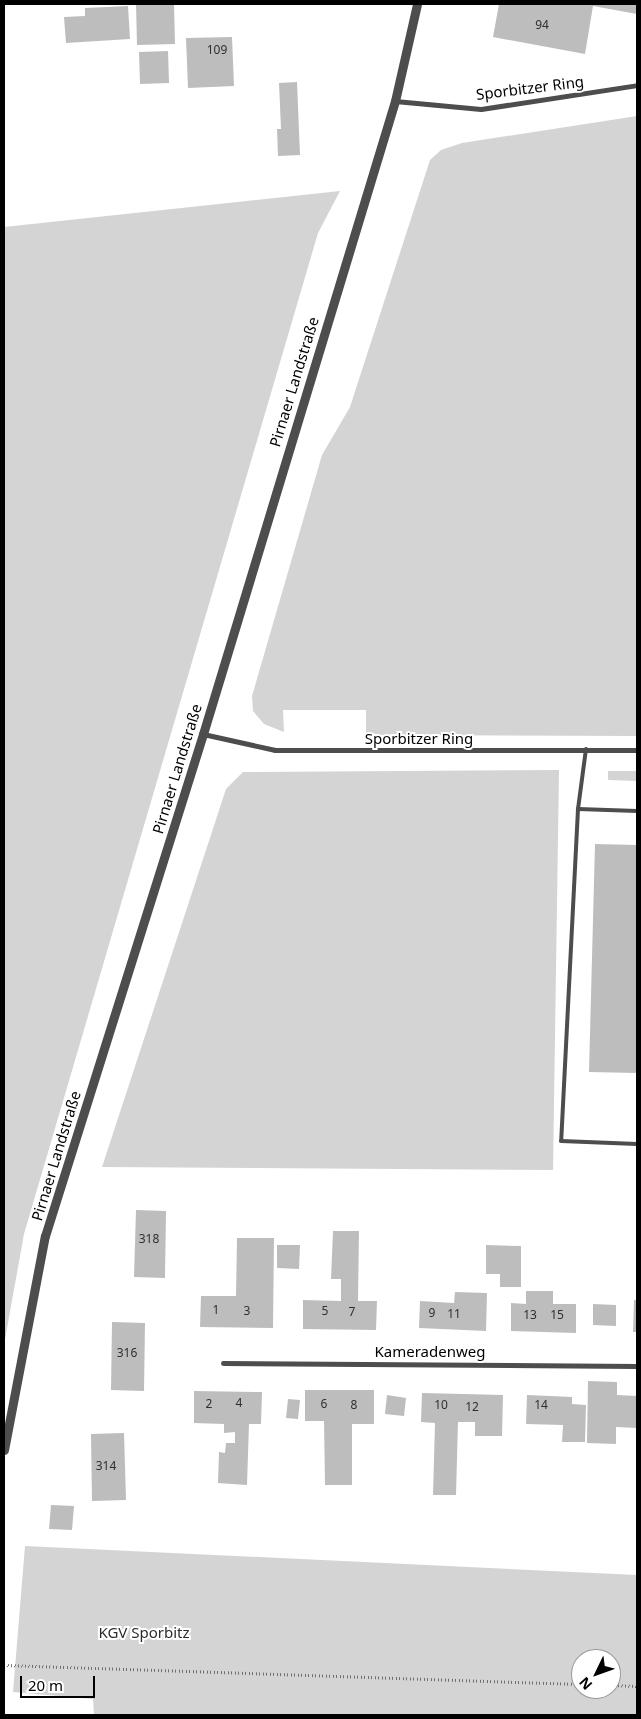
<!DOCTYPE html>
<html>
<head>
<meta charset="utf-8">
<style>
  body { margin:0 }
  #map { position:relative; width:641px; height:1719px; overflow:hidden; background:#fff; font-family:"Noto Sans",sans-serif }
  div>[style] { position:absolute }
  .green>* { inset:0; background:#d4d4d4 }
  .building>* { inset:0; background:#bdbdbd }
  .path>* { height:3px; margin-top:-1.5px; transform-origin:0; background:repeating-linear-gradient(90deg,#6f6f6f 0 1px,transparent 0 3.5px) }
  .service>* { height:4px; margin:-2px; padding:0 2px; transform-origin:2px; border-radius:2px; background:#4d4d4d }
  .minor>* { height:5px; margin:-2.5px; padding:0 2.5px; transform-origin:2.5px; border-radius:2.5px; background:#4d4d4d }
  .tertiary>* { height:9px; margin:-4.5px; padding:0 4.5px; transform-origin:4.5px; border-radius:4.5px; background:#4d4d4d }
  span { translate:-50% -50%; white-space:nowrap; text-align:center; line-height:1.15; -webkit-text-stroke:4px #fff; paint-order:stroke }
  .number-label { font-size:12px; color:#2f2f2f }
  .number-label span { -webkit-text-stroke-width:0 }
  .street-label { font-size:15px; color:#000 }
  .park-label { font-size:15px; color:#2b2b2b }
  .frame { position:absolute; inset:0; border:5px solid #000; pointer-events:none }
  .north { position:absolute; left:571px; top:1649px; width:50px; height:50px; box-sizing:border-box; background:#fff; border:1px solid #999; border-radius:50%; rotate:228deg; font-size:14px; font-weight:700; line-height:20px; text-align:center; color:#000 }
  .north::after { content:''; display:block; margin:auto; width:18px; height:22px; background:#000; clip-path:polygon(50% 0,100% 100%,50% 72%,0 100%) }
  .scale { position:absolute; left:20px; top:1676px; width:75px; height:22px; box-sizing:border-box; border:2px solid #000; border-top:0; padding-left:6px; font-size:15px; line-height:18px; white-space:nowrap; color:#000; -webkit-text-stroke:4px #fff; paint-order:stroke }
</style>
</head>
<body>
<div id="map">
  <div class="green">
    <i style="clip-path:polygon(637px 116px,637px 736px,366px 735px,366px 710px,283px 710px,284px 732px,264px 724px,253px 711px,252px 696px,322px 455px,350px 407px,430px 160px,441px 150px,462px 143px)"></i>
    <i style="clip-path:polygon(340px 191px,318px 233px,24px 1234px,4px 1345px,4px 227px)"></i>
    <i style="clip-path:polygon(559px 770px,553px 1170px,102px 1167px,226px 789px,243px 772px)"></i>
    <i style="clip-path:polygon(608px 771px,637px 771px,637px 781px,608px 780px)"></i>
    <i style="clip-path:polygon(evenodd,25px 1546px,637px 1575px,637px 1715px,94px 1715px,93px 1699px,13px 1692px,25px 1546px,581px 1659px,611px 1659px,611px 1689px,581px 1689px,581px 1659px)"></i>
  </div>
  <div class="building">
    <i style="clip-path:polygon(136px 4px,174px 4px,175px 44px,137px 45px)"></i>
    <i style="clip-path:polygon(499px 4px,637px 4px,637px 14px,593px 6px,585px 54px,493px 37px)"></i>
    <i style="clip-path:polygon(128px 6px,130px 39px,66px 43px,64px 17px,85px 16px,85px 8px)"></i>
    <i style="clip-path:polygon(232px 37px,234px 86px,188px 88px,186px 38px)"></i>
    <i style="clip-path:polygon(168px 51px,169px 83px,140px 84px,139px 52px)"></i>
    <i style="clip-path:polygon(297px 82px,300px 155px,278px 156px,277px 129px,281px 129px,279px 83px)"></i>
    <i style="clip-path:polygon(595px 844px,637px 845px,637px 1073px,589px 1072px)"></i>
    <i style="clip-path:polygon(136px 1210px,166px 1211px,165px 1278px,134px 1277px)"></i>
    <i style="clip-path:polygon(333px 1231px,359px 1231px,358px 1301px,377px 1301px,376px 1330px,303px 1329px,303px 1300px,341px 1301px,341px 1279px,331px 1279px)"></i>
    <i style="clip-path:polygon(237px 1238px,274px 1238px,273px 1328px,200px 1327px,201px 1296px,236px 1296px)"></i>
    <i style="clip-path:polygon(277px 1245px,300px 1245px,299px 1269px,277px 1268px)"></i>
    <i style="clip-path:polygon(486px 1245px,521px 1246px,521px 1287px,500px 1287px,500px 1274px,486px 1274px)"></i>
    <i style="clip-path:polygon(526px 1291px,553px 1291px,553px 1304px,576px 1304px,576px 1333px,511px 1331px,511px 1303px,526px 1304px)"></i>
    <i style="clip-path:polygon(455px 1292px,487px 1293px,486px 1331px,419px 1328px,420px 1301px,454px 1303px)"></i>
    <i style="clip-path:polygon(634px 1300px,637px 1300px,637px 1332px,633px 1332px)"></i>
    <i style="clip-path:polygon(593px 1304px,616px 1305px,616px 1326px,593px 1325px)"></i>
    <i style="clip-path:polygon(112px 1322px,145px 1323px,144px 1391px,111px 1390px)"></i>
    <i style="clip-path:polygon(588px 1381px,617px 1382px,617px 1395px,637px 1396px,637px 1428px,616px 1427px,616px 1444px,587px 1443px)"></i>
    <i style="clip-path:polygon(305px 1390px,374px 1390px,374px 1424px,352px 1424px,352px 1485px,325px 1485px,324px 1421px,305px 1421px)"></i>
    <i style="clip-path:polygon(194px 1391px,262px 1392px,261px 1424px,249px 1424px,247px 1485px,218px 1483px,219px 1452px,225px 1453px,226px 1443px,235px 1443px,235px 1432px,224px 1433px,224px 1424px,194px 1423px)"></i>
    <i style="clip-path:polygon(422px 1393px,503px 1395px,502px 1436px,475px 1436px,475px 1422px,458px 1422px,456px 1495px,433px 1495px,435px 1423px,421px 1422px)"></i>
    <i style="clip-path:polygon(387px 1395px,406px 1398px,404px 1416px,385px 1414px)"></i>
    <i style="clip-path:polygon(527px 1395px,572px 1397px,572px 1404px,586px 1405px,585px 1442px,562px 1442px,563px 1425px,526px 1424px)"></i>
    <i style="clip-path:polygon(288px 1399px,300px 1400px,298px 1419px,286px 1418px)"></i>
    <i style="clip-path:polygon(124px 1433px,126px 1500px,92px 1501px,91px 1434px)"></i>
    <i style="clip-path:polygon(51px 1505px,74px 1506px,72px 1530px,49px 1529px)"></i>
  </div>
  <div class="path">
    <i style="left:4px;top:1665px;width:577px;rotate:1.89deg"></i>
    <i style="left:611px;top:1685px;width:26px;rotate:2deg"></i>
  </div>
  <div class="service">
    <i style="left:586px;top:749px;width:61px;rotate:97.6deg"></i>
    <i style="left:578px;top:809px;width:332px;rotate:92.9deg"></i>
    <i style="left:561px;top:1141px;width:76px;rotate:2.3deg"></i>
    <i style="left:578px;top:809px;width:59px;rotate:1.9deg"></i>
  </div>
  <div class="minor">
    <i style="left:395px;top:101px;width:86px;rotate:5.3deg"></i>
    <i style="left:481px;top:109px;width:158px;rotate:-8.7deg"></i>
    <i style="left:203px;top:734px;width:74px;rotate:12.5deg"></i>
    <i style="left:275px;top:750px;width:362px"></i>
    <i style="left:223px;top:1363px;width:414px;rotate:0.4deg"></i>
  </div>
  <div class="tertiary">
    <i style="left:4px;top:1450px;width:218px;rotate:-79.2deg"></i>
    <i style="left:45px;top:1236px;width:526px;rotate:-72.53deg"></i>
    <i style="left:203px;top:734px;width:661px;rotate:-73.13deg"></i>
    <i style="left:395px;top:101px;width:99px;rotate:-77.2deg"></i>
  </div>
  <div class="number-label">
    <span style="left:542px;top:25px">94</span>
    <span style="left:217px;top:50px">109</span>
    <span style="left:149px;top:1239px">318</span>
    <span style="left:216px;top:1310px">1</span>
    <span style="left:247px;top:1311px">3</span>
    <span style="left:325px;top:1311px">5</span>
    <span style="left:352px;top:1312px">7</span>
    <span style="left:432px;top:1313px">9</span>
    <span style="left:454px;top:1314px">11</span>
    <span style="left:530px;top:1315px">13</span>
    <span style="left:557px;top:1315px">15</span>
    <span style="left:127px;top:1353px">316</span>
    <span style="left:239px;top:1403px">4</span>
    <span style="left:209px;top:1404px">2</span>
    <span style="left:324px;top:1404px">6</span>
    <span style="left:354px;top:1405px">8</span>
    <span style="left:441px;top:1405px">10</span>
    <span style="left:541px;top:1405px">14</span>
    <span style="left:472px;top:1407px">12</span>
    <span style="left:106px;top:1466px">314</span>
  </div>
  <div class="street-label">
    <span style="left:530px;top:88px;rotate:-7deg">Sporbitzer Ring</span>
    <span style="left:294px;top:382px;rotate:-73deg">Pirnaer Landstraße</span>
    <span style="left:419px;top:739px">Sporbitzer Ring</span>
    <span style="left:177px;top:769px;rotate:-73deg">Pirnaer Landstraße</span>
    <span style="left:56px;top:1156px;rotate:-73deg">Pirnaer Landstraße</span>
    <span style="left:430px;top:1352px">Kameradenweg</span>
  </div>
  <div class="park-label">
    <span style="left:144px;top:1633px">KGV Sporbitz</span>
  </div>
  <div class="frame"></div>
  <div class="north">N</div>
  <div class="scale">20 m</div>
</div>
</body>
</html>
